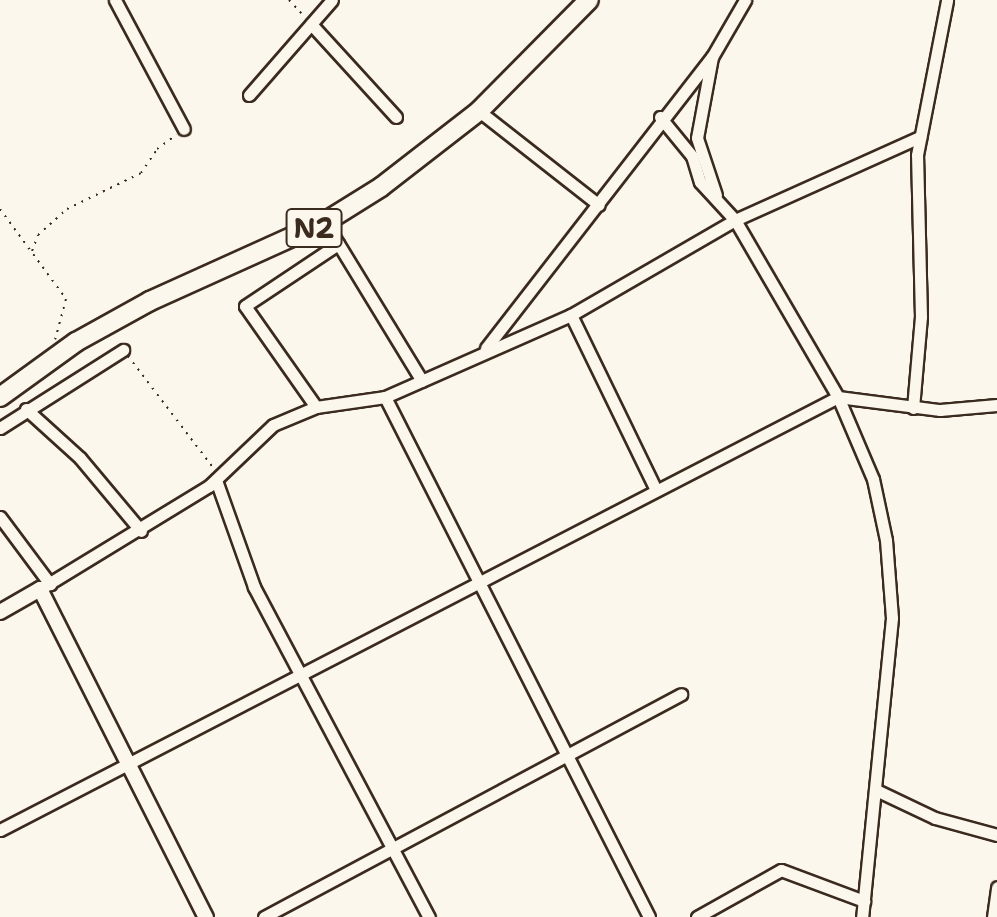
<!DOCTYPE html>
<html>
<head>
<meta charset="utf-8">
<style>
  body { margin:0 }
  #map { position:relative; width:997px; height:917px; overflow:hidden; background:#fbf7ec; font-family:"Shantell Sans",sans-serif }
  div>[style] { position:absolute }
  .path>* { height:2px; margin-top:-1px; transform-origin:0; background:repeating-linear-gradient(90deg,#3b2a1e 0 2px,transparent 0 8px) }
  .roads { filter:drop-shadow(2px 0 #3b2a1e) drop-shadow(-2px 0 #3b2a1e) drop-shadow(0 2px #3b2a1e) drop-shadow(0 -2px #3b2a1e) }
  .minor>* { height:11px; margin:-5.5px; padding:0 5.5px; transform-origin:5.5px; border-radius:5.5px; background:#fbf7ec }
  .tertiary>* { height:14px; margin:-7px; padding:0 7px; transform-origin:7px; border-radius:7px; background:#fbf7ec }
  .trunk>* { height:18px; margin:-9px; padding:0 9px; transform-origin:9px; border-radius:9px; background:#fbf7ec }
  span { translate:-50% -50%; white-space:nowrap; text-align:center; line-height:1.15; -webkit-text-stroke:7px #fbf7ec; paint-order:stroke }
  .shield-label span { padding:2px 6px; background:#fbf7ec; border:2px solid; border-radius:6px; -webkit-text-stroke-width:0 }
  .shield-label { font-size:28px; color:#3b2a1e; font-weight:700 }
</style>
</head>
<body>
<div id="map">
  <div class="path">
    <i style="left:289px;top:0;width:23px;rotate:47deg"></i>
    <i style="left:0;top:209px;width:112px;rotate:53.7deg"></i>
    <i style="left:66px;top:299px;width:42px;rotate:105deg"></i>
    <i style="left:32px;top:251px;width:17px;rotate:-69deg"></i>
    <i style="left:38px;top:235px;width:39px;rotate:-42deg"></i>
    <i style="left:67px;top:209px;width:82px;rotate:-25.9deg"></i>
    <i style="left:141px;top:173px;width:29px;rotate:-56deg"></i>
    <i style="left:157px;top:149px;width:24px;rotate:-36deg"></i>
    <i style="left:128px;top:356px;width:142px;rotate:52.7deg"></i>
  </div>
  <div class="roads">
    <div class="minor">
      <i style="left:115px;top:0;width:146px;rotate:61.9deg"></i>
      <i style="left:311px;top:24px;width:126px;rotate:47.6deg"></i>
      <i style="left:712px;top:57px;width:82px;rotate:100.5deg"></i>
      <i style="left:697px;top:138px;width:60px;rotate:71.6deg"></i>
      <i style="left:249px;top:95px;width:126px;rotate:-48.9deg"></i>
      <i style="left:479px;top:111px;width:152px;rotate:38.1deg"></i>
      <i style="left:660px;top:117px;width:50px;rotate:50.6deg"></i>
      <i style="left:692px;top:156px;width:27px;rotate:73deg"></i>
      <i style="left:700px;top:182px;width:52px;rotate:47.4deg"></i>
      <i style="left:735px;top:220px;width:205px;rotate:59.8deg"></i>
      <i style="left:838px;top:397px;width:89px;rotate:66.9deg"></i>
      <i style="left:873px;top:479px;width:62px;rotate:78deg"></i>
      <i style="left:886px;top:540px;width:78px;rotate:85.6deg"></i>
      <i style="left:892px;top:618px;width:301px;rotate:95.7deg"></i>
      <i style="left:325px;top:222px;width:186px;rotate:58.6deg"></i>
      <i style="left:571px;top:315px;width:195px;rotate:64.1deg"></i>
      <i style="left:486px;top:348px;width:368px;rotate:-52.2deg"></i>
      <i style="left:712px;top:57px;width:66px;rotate:-59.9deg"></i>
      <i style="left:385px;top:397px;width:583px;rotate:63.08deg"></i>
      <i style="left:316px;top:407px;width:123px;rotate:-125.1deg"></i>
      <i style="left:245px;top:306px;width:112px;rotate:-33.7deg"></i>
      <i style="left:913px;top:408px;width:91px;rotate:-85deg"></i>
      <i style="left:921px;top:317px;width:162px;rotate:-91.4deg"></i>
      <i style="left:917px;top:155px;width:158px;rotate:-79deg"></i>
      <i style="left:26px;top:409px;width:73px;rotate:42.2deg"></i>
      <i style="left:80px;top:458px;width:95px;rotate:50.1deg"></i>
      <i style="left:0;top:428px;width:146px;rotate:-32.4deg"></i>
      <i style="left:216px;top:480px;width:114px;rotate:70.4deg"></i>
      <i style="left:254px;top:587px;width:374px;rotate:62.1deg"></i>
      <i style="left:0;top:517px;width:84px;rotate:53.3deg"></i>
      <i style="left:40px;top:589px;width:198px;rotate:-31.4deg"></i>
      <i style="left:209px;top:486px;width:88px;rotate:-43.6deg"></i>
      <i style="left:273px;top:425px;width:47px;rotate:-22.7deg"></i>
      <i style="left:316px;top:407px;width:70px;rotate:-8.2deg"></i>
      <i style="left:385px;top:397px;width:203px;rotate:-23.8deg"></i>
      <i style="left:571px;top:315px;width:190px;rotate:-30.1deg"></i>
      <i style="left:735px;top:220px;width:203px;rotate:-24.2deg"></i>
      <i style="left:876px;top:790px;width:65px;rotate:25.4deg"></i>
      <i style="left:935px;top:818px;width:64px;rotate:15.3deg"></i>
      <i style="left:0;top:830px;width:943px;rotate:-27.33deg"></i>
      <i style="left:838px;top:397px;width:103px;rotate:7.3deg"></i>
      <i style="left:940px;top:410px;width:57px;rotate:-5deg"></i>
      <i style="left:264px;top:917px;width:473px;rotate:-28.1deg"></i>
      <i style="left:697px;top:917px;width:96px;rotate:-29.2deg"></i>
      <i style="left:781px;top:870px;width:89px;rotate:20.5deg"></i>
      <i style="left:993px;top:917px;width:30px;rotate:-82deg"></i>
    </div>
    <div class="tertiary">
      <i style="left:0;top:612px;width:46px;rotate:-29.9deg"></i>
      <i style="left:40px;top:589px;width:368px;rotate:63.2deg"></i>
    </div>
    <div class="trunk">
      <i style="left:0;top:397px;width:94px;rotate:-35.9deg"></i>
      <i style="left:76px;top:342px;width:85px;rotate:-29deg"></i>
      <i style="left:150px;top:301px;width:192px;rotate:-24.3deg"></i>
      <i style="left:325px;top:222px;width:66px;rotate:-32deg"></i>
      <i style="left:381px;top:187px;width:124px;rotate:-37.8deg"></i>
      <i style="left:479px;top:111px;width:156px;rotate:-45.3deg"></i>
    </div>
  </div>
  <div class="shield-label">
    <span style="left:314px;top:228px">N2</span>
  </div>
</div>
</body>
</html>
